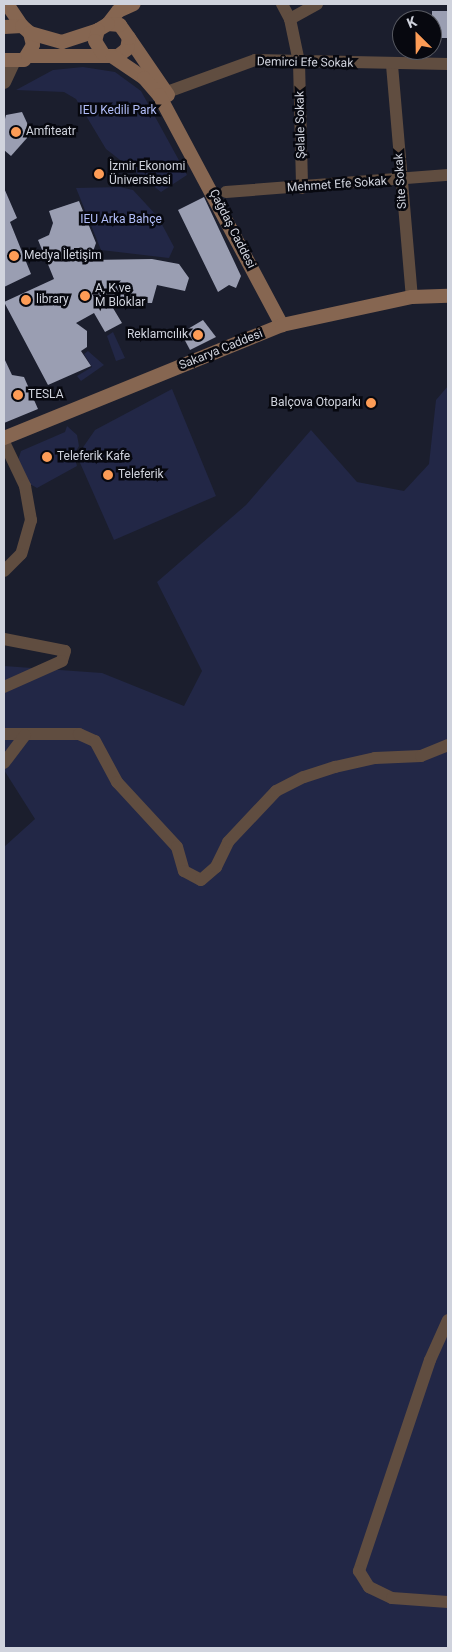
<!DOCTYPE html>
<html>
<head>
<meta charset="utf-8">
<style>
  body { margin:0 }
  #map { position:relative; width:452px; height:1652px; overflow:hidden; background:#1b1e2d; font-family:Roboto,sans-serif }
  div>[style] { position:absolute }
  .green>* { inset:0; background:#222746 }
  .building>* { inset:0; background:#9a9eb2 }
  .minor>* { height:12px; margin:-6px; padding:0 6px; transform-origin:6px; border-radius:6px; background:#604d40 }
  .tertiary>* { height:14px; margin:-7px; padding:0 7px; transform-origin:7px; border-radius:7px; background:#604d40 }
  .secondary>* { height:14px; margin:-7px; padding:0 7px; transform-origin:7px; border-radius:7px; background:#866651 }
  .dots>* { width:14px; height:14px; translate:-50% -50%; box-sizing:border-box; border:2px solid #07080f; border-radius:50% }
  span { translate:-50% -50%; white-space:nowrap; text-align:center; line-height:1.15; -webkit-text-stroke:5px #07080f; paint-order:stroke }
  .street-label { font-size:12px; color:#d0d3dd }
  .park-label { font-size:12px; color:#b2bef9 }
  .poi-label { font-size:12px; color:#d0d3dd }
  .left { translate:0 -50%; text-align:left }
  .right { translate:-100% -50%; text-align:right }
  .frame { position:absolute; inset:0; border:5px solid #d0d3dd; pointer-events:none }
  .north { position:absolute; left:392px; top:10px; width:50px; height:50px; box-sizing:border-box; background:#07080f; border:1px solid #575961; border-radius:50%; rotate:337deg; font-size:14px; font-weight:700; line-height:20px; text-align:center; color:#d0d3dd }
  .north::after { content:''; display:block; margin:auto; width:18px; height:22px; background:#fd9c56; clip-path:polygon(50% 0,100% 100%,50% 72%,0 100%) }
</style>
</head>
<body>
<div id="map">
  <div class="green">
    <i style="clip-path:polygon(83px 67px,115px 72px,141px 91px,187px 175px,161px 192px,106px 149px,76px 99px,64px 92px,16px 90px,53px 70px)"></i>
    <i style="clip-path:polygon(120px 187px,133px 190px,158px 217px,174px 247px,169px 258px,101px 250px,76px 188px)"></i>
    <i style="clip-path:polygon(113px 332px,125px 358px,116px 361px,107px 336px)"></i>
    <i style="clip-path:polygon(88px 351px,104px 365px,81px 381px,77px 376px,92px 367px,84px 354px)"></i>
    <i style="clip-path:polygon(448px 386px,448px 1648px,4px 1648px,4px 847px,35px 819px,4px 770px,4px 666px,102px 673px,184px 706px,202px 671px,157px 582px,246px 505px,311px 430px,357px 482px,404px 491px,429px 464px,436px 400px)"></i>
    <i style="clip-path:polygon(172px 389px,216px 496px,114px 540px,77px 456px,95px 430px)"></i>
    <i style="clip-path:polygon(67px 426px,77px 435px,79px 446px,74px 455px,77px 466px,37px 488px,28px 483px,18px 460px,21px 451px,65px 432px)"></i>
  </div>
  <div class="building">
    <i style="clip-path:polygon(432px 11px,448px 11px,448px 38px,432px 38px)"></i>
    <i style="clip-path:polygon(22px 112px,28px 125px,27px 138px,11px 156px,4px 150px,4px 123px,6px 115px)"></i>
    <i style="clip-path:polygon(4px 188px,17px 218px,10px 222px,31px 274px,4px 287px)"></i>
    <i style="clip-path:polygon(204px 197px,241px 276px,236px 288px,229px 285px,218px 292px,178px 210px)"></i>
    <i style="clip-path:polygon(79px 201px,96px 243px,90px 260px,152px 259px,179px 264px,189px 278px,185px 291px,157px 285px,152px 303px,110px 303px,122px 323px,105px 332px,94px 313px,76px 323px,87px 331px,87px 347px,81px 351px,91px 366px,48px 385px,4px 302px,54px 279px,38px 240px,49px 235px,53px 223px,49px 211px)"></i>
    <i style="clip-path:polygon(203px 320px,216px 337px,190px 350px,181px 333px)"></i>
    <i style="clip-path:polygon(4px 358px,12px 375px,24px 377px,38px 409px,4px 423px)"></i>
  </div>
  <div class="minor">
    <i style="left:282px;top:4px;width:17px;rotate:62deg"></i>
    <i style="left:290px;top:19px;width:44px;rotate:78.2deg"></i>
    <i style="left:299px;top:62px;width:126px;rotate:88.6deg"></i>
    <i style="left:290px;top:19px;width:31px;rotate:-29deg"></i>
    <i style="left:392px;top:65px;width:233px;rotate:85.1deg"></i>
    <i style="left:159px;top:95px;width:102px;rotate:-20deg"></i>
    <i style="left:255px;top:60px;width:193px;rotate:1.2deg"></i>
    <i style="left:226px;top:192px;width:223px;rotate:-4.4deg"></i>
    <i style="left:4px;top:442px;width:49px;rotate:64.5deg"></i>
    <i style="left:25px;top:486px;width:35px;rotate:80deg"></i>
    <i style="left:31px;top:520px;width:35px;rotate:106deg"></i>
    <i style="left:21px;top:554px;width:24px;rotate:135deg"></i>
    <i style="left:4px;top:639px;width:62px;rotate:11.1deg"></i>
    <i style="left:65px;top:651px;width:10px;rotate:107deg"></i>
    <i style="left:62px;top:661px;width:64px;rotate:155.9deg"></i>
    <i style="left:4px;top:734px;width:75px"></i>
    <i style="left:79px;top:734px;width:17px;rotate:24deg"></i>
    <i style="left:95px;top:741px;width:47px;rotate:61.8deg"></i>
    <i style="left:117px;top:782px;width:88px;rotate:47.3deg"></i>
    <i style="left:177px;top:847px;width:25px;rotate:74deg"></i>
    <i style="left:184px;top:871px;width:19px;rotate:28deg"></i>
    <i style="left:201px;top:880px;width:20px;rotate:-41deg"></i>
    <i style="left:216px;top:867px;width:28px;rotate:-64deg"></i>
    <i style="left:228px;top:842px;width:70px;rotate:-46.7deg"></i>
    <i style="left:276px;top:791px;width:31px;rotate:-27deg"></i>
    <i style="left:304px;top:777px;width:33px;rotate:-18deg"></i>
    <i style="left:335px;top:767px;width:41px;rotate:-12.7deg"></i>
    <i style="left:375px;top:758px;width:46px;rotate:-2.5deg"></i>
    <i style="left:421px;top:756px;width:29px;rotate:-22deg"></i>
    <i style="left:4px;top:763px;width:35px;rotate:-53deg"></i>
    <i style="left:448px;top:1320px;width:44px;rotate:114.2deg"></i>
    <i style="left:430px;top:1360px;width:223px;rotate:108.6deg"></i>
    <i style="left:359px;top:1571px;width:19px;rotate:58deg"></i>
    <i style="left:369px;top:1587px;width:25px;rotate:26deg"></i>
    <i style="left:392px;top:1598px;width:56px;rotate:4.1deg"></i>
  </div>
  <div class="tertiary">
    <i style="left:4px;top:82px;width:21px;rotate:-65deg"></i>
  </div>
  <div class="secondary">
    <i style="left:7px;top:4px;width:27px;rotate:56deg"></i>
    <i style="left:108px;top:24px;width:16px;rotate:-52deg"></i>
    <i style="left:118px;top:11px;width:17px;rotate:-24deg"></i>
    <i style="left:4px;top:27px;width:18px;rotate:-3deg"></i>
    <i style="left:22px;top:26px;width:11px;rotate:41deg"></i>
    <i style="left:30px;top:33px;width:12px;rotate:76deg"></i>
    <i style="left:33px;top:45px;width:17px;rotate:121deg"></i>
    <i style="left:24px;top:60px;width:20px;rotate:180deg"></i>
    <i style="left:30px;top:33px;width:33px;rotate:16deg"></i>
    <i style="left:62px;top:42px;width:38px;rotate:-18deg"></i>
    <i style="left:129px;top:38px;width:69px;rotate:55.6deg"></i>
    <i style="left:28px;top:56px;width:90px"></i>
    <i style="left:118px;top:56px;width:11px;rotate:-38deg"></i>
    <i style="left:127px;top:49px;width:11px;rotate:-80deg"></i>
    <i style="left:129px;top:38px;width:16px;rotate:-125deg"></i>
    <i style="left:120px;top:25px;width:12px;rotate:-175deg"></i>
    <i style="left:108px;top:24px;width:12px;rotate:149deg"></i>
    <i style="left:98px;top:30px;width:11px;rotate:105deg"></i>
    <i style="left:95px;top:41px;width:15px;rotate:58deg"></i>
    <i style="left:113px;top:57px;width:37px;rotate:34deg"></i>
    <i style="left:144px;top:78px;width:23px;rotate:49deg"></i>
    <i style="left:159px;top:95px;width:261px;rotate:61.9deg"></i>
    <i style="left:4px;top:438px;width:300px;rotate:-22.1deg"></i>
    <i style="left:282px;top:325px;width:133px;rotate:-12.2deg"></i>
    <i style="left:412px;top:297px;width:36px;rotate:-2deg"></i>
  </div>
  <div class="dots">
    <i style="left:16px;top:132px;background:#fd9c56"></i>
    <i style="left:99px;top:174px;background:#fd9c56"></i>
    <i style="left:14px;top:256px;background:#fd9c56"></i>
    <i style="left:85px;top:296px;background:#fd9c56"></i>
    <i style="left:26px;top:300px;background:#fd9c56"></i>
    <i style="left:198px;top:335px;background:#fd9c56"></i>
    <i style="left:18px;top:395px;background:#fd9c56"></i>
    <i style="left:371px;top:403px;background:#fd9c56"></i>
    <i style="left:47px;top:457px;background:#fd9c56"></i>
    <i style="left:108px;top:475px;background:#fd9c56"></i>
  </div>
  <div class="street-label">
    <span style="left:305px;top:63px;rotate:1deg">Demirci Efe Sokak</span>
    <span style="left:301px;top:125px;rotate:-91deg">Şelale Sokak</span>
    <span style="left:401px;top:181px;rotate:-94deg">Site Sokak</span>
    <span style="left:337px;top:185px;rotate:-4deg">Mehmet Efe Sokak</span>
    <span style="left:232px;top:229px;rotate:63deg">Çağdaş Caddesi</span>
    <span style="left:221px;top:350px;rotate:-22deg">Sakarya Caddesi</span>
  </div>
  <div class="park-label">
    <span style="left:118px;top:111px">IEU Kedili Park</span>
    <span style="left:121px;top:220px">IEU Arka Bahçe</span>
  </div>
  <div class="poi-label">
    <span class="left" style="left:26px;top:132px">Amfiteatr</span>
    <span class="left" style="left:109px;top:174px">İzmir Ekonomi<br>Üniversitesi</span>
    <span class="left" style="left:24px;top:256px">Medya İletişim</span>
    <span class="left" style="left:95px;top:296px">A, K ve<br>M Bloklar</span>
    <span class="left" style="left:36px;top:300px">library</span>
    <span class="right" style="left:188px;top:335px">Reklamcılık</span>
    <span class="left" style="left:28px;top:395px">TESLA</span>
    <span class="right" style="left:361px;top:403px">Balçova Otoparkı</span>
    <span class="left" style="left:57px;top:457px">Teleferik Kafe</span>
    <span class="left" style="left:118px;top:475px">Teleferik</span>
  </div>
  <div class="frame"></div>
  <div class="north">K</div>
</div>
</body>
</html>
